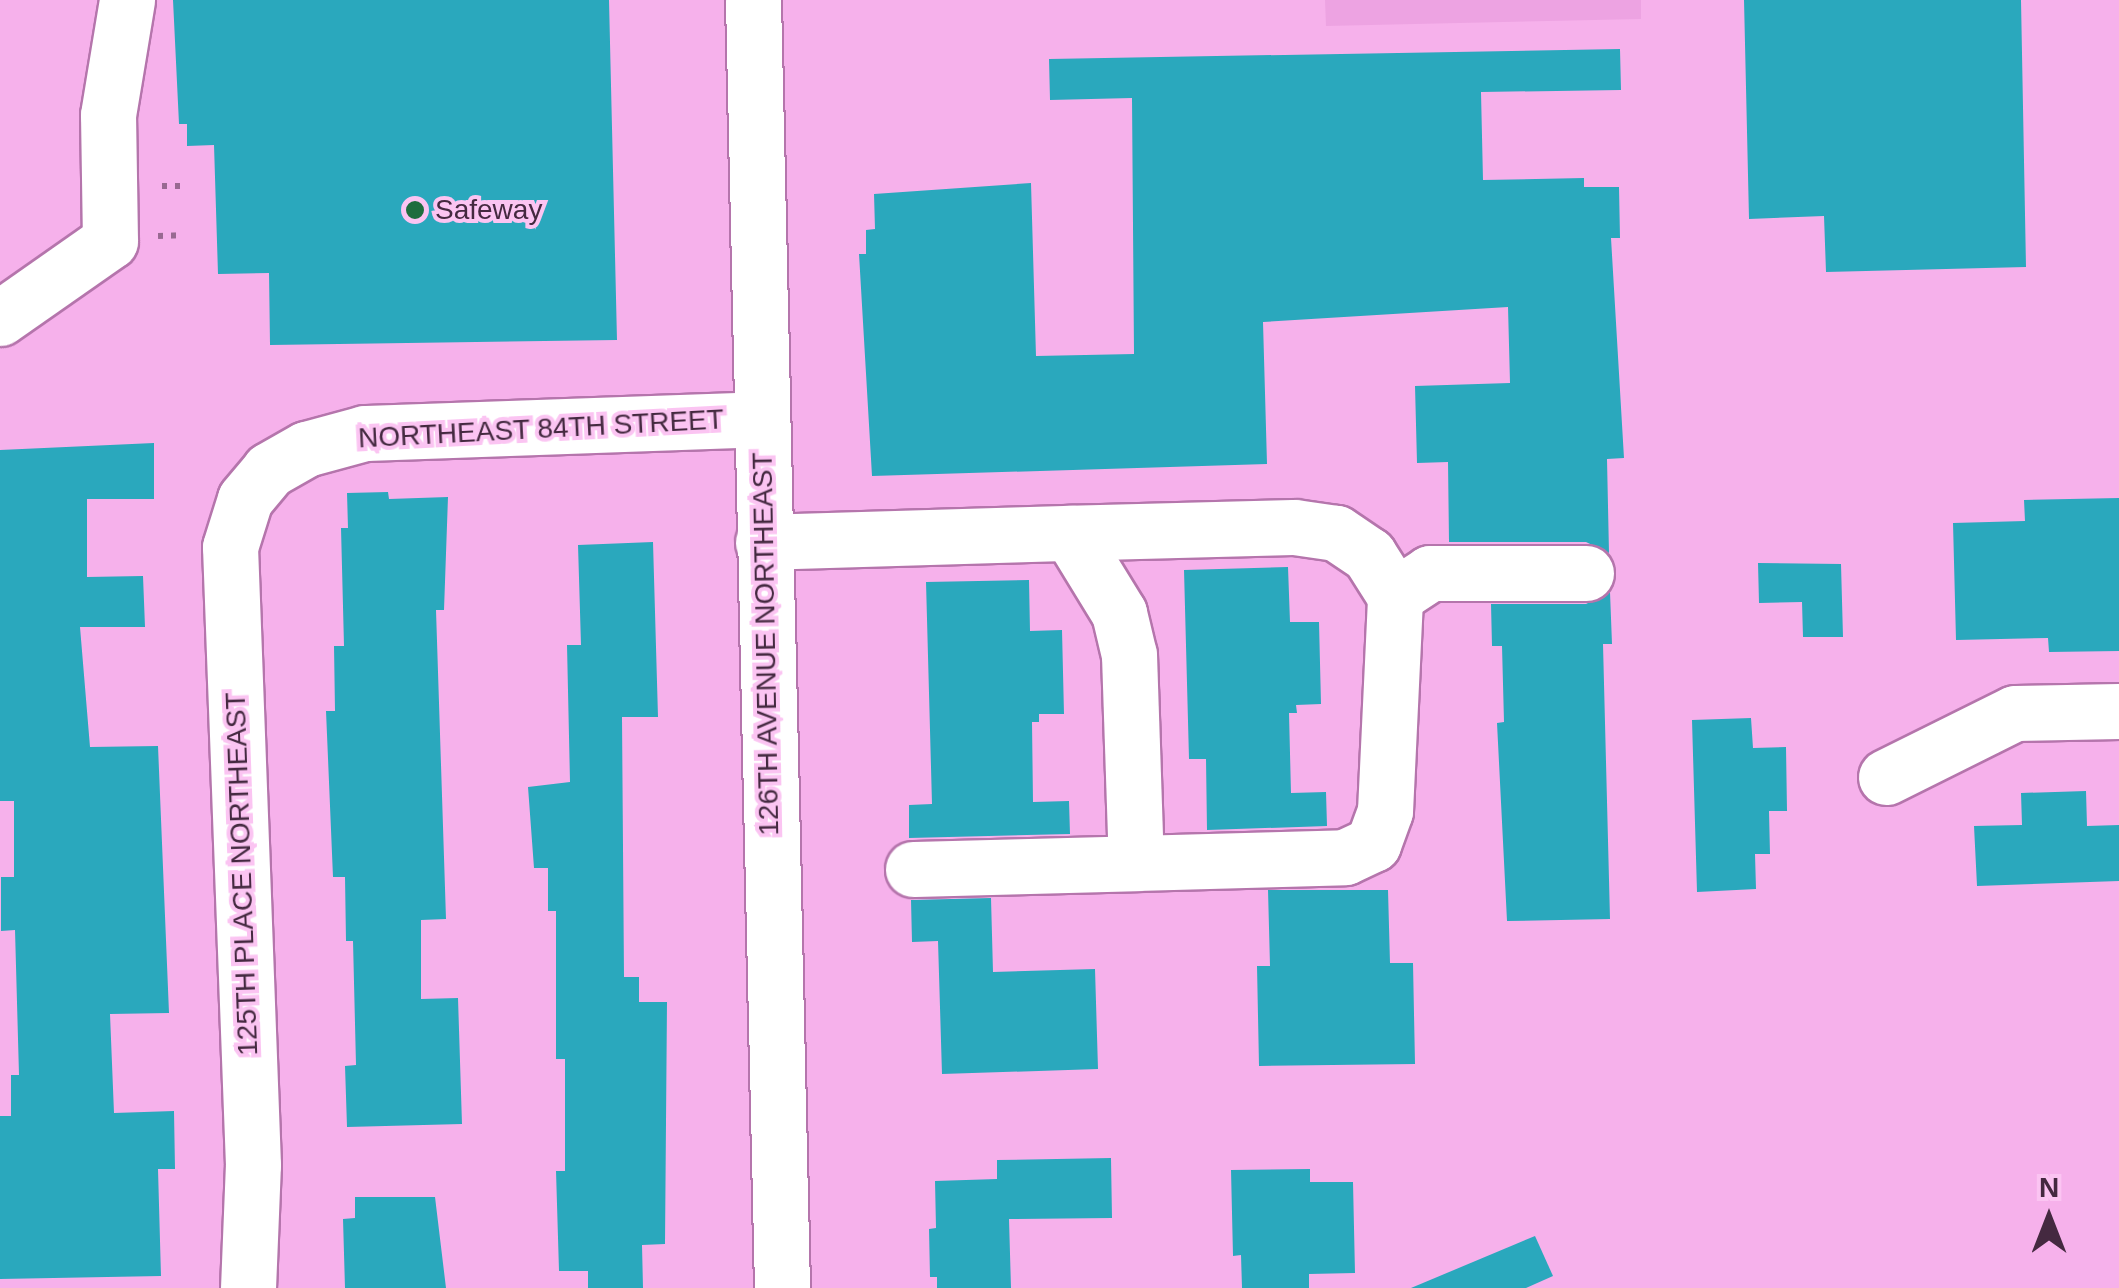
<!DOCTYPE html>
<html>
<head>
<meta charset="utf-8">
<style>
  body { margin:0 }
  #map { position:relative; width:2119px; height:1288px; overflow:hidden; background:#f6b1eb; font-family:Arial,sans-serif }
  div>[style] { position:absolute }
  .built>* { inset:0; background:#eda3e2 }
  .building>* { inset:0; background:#2aa8bd }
  .path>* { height:6px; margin-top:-3px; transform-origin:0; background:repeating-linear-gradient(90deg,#986991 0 5px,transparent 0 13px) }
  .roads { filter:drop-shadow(2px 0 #b575ac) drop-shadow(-2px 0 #b575ac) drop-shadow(0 2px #b575ac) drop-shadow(0 -2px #b575ac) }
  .minor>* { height:55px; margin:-27.5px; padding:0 27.5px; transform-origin:27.5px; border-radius:27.5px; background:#fff }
  .dots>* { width:28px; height:28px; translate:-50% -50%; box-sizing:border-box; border:5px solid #fbc4f2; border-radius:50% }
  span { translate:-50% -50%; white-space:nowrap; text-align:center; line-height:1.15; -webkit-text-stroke:8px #fbc4f2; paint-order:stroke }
  .poi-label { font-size:28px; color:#442940 }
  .left { translate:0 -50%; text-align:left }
  .street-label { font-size:28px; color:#442940 }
  .north { position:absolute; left:1999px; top:1168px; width:100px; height:100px; -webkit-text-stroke:8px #fbc4f2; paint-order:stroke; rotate:0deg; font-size:28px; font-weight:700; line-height:40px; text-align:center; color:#442940 }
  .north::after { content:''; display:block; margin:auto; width:35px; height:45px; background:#442940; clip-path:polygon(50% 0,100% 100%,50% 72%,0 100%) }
</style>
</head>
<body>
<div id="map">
  <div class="built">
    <i style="clip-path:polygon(1325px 0,1641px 0,1641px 19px,1326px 26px)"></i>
  </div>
  <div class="building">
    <i style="clip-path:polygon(173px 0,609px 0,617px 340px,270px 345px,269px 273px,218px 274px,214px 145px,187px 146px,187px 124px,179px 124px)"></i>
    <i style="clip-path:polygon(1744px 0,2021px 0,2026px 267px,1826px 272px,1824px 216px,1749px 219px)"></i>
    <i style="clip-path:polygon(1620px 49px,1621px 90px,1481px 92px,1483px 180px,1584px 178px,1584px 187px,1619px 187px,1620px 238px,1611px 238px,1624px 458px,1607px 459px,1609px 553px,1586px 542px,1449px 542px,1448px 462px,1417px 463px,1415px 386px,1510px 383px,1508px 307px,1263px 322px,1267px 464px,872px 476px,859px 254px,866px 254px,866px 230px,875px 229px,874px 194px,1031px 183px,1036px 356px,1134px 354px,1132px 98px,1050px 100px,1049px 59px)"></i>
    <i style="clip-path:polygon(154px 443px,154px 499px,87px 499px,87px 577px,143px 576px,145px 627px,80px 627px,90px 747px,158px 746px,169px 1013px,110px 1014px,114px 1113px,174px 1111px,175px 1169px,158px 1169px,161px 1276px,0 1279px,0 1116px,11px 1116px,11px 1075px,19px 1075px,15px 930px,1px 931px,1px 877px,14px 877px,14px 801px,0 801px,0 450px)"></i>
    <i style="clip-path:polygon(388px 492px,389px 499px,448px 497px,444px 610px,436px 610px,446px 919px,421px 920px,421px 999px,458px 998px,462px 1124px,347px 1127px,345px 1066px,356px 1065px,353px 941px,346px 941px,345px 877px,333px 877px,326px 711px,335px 711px,334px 646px,344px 646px,341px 528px,348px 528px,347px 493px)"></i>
    <i style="clip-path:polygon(2119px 498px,2119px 651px,2049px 652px,2048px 638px,1956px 640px,1953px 523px,2025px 521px,2024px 500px)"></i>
    <i style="clip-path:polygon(653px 542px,658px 717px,622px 717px,624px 977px,639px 977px,639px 1002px,667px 1002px,665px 1244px,642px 1245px,643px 1288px,588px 1288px,588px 1271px,559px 1271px,556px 1171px,565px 1171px,565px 1059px,556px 1059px,556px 911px,548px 911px,548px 868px,534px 868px,528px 787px,570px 782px,567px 645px,581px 645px,578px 545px)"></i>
    <i style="clip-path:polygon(1758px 563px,1841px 564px,1843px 637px,1803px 637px,1802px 602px,1759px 603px)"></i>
    <i style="clip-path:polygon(1288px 567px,1290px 622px,1319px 622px,1321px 704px,1296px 705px,1297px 713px,1289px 713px,1291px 793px,1326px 792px,1327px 826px,1207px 830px,1206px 759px,1189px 759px,1184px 570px)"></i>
    <i style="clip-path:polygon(1029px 580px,1030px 631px,1062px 630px,1064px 714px,1039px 714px,1039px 722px,1032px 722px,1033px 802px,1069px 801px,1070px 834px,909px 838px,909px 805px,932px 804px,926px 582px)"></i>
    <i style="clip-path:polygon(1610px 592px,1612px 644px,1603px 644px,1610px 919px,1507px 921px,1497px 723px,1504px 722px,1502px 646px,1492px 646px,1491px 604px,1586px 604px)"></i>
    <i style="clip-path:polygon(1751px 718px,1753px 748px,1786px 747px,1787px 811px,1769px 811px,1770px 854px,1755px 854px,1756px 889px,1697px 892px,1692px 720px)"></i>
    <i style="clip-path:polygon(2086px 791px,2087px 826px,2119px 825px,2119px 881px,1977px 886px,1974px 826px,2022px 825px,2021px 793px)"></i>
    <i style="clip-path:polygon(1268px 890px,1388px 890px,1390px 963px,1413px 963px,1415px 1064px,1259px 1066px,1257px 966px,1270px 966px)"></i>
    <i style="clip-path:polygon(991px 898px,993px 972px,1095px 969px,1098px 1069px,942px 1074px,938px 941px,912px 942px,911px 900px)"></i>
    <i style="clip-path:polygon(1111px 1158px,1112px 1218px,1009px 1219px,1011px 1288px,937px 1288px,937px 1277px,930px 1277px,929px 1229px,936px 1228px,935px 1181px,997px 1179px,997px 1160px)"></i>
    <i style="clip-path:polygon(1310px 1169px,1310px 1182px,1353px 1182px,1355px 1273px,1309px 1274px,1309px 1288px,1242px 1288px,1241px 1255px,1233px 1256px,1231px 1170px)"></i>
    <i style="clip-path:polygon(355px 1197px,435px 1197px,446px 1288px,345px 1288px,343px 1219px,355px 1218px)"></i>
    <i style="clip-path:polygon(1535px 1236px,1553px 1276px,1526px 1288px,1411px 1288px)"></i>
  </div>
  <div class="path">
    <i style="left:162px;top:186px;width:18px"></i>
    <i style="left:158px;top:236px;width:23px;rotate:-2deg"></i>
  </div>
  <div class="roads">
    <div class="minor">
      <i style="left:753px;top:0;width:1288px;rotate:88.71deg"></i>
      <i style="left:0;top:318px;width:134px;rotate:-35deg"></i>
      <i style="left:110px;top:241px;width:126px;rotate:-90.9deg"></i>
      <i style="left:108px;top:115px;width:117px;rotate:-80.6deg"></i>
      <i style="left:763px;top:542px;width:307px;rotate:-1.7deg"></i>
      <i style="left:1070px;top:533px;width:94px;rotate:58.5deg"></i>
      <i style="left:1119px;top:613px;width:43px;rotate:76.6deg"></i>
      <i style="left:1129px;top:655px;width:208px;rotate:88.1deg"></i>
      <i style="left:1136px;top:863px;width:209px;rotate:-1.6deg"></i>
      <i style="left:1345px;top:857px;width:31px;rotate:-25deg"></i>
      <i style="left:1373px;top:844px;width:35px;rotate:-70deg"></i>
      <i style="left:1385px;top:811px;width:215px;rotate:-87.3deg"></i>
      <i style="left:1395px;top:596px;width:49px;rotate:-122.4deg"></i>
      <i style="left:1369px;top:555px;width:40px;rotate:-146deg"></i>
      <i style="left:1336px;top:533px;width:42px;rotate:-171.9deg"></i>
      <i style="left:1294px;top:527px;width:224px;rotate:178.5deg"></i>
      <i style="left:1395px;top:596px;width:42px;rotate:-33.3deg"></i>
      <i style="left:1430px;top:573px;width:156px"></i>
      <i style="left:1886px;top:777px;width:144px;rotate:-26.4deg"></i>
      <i style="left:2015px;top:713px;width:104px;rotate:-1.1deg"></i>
      <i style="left:913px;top:869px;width:223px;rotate:-1.5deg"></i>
      <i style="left:248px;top:1288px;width:123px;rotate:-87.7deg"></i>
      <i style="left:253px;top:1165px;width:618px;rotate:-92.13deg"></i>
      <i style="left:230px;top:547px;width:50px;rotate:-72.6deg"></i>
      <i style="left:245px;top:499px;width:38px;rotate:-50deg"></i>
      <i style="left:269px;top:470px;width:43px;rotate:-29.6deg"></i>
      <i style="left:306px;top:449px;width:61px;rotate:-15.2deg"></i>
      <i style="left:365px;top:433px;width:395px;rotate:-2deg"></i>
    </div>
  </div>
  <div class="dots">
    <i style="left:415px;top:210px;background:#1e6d3d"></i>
  </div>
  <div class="poi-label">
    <span class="left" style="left:435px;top:210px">Safeway</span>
  </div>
  <div class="street-label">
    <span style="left:541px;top:429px;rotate:-3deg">NORTHEAST 84TH STREET</span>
    <span style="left:766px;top:644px;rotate:-91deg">126TH AVENUE NORTHEAST</span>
    <span style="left:242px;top:874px;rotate:-92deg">125TH PLACE NORTHEAST</span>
  </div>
  <div class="north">N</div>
</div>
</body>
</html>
